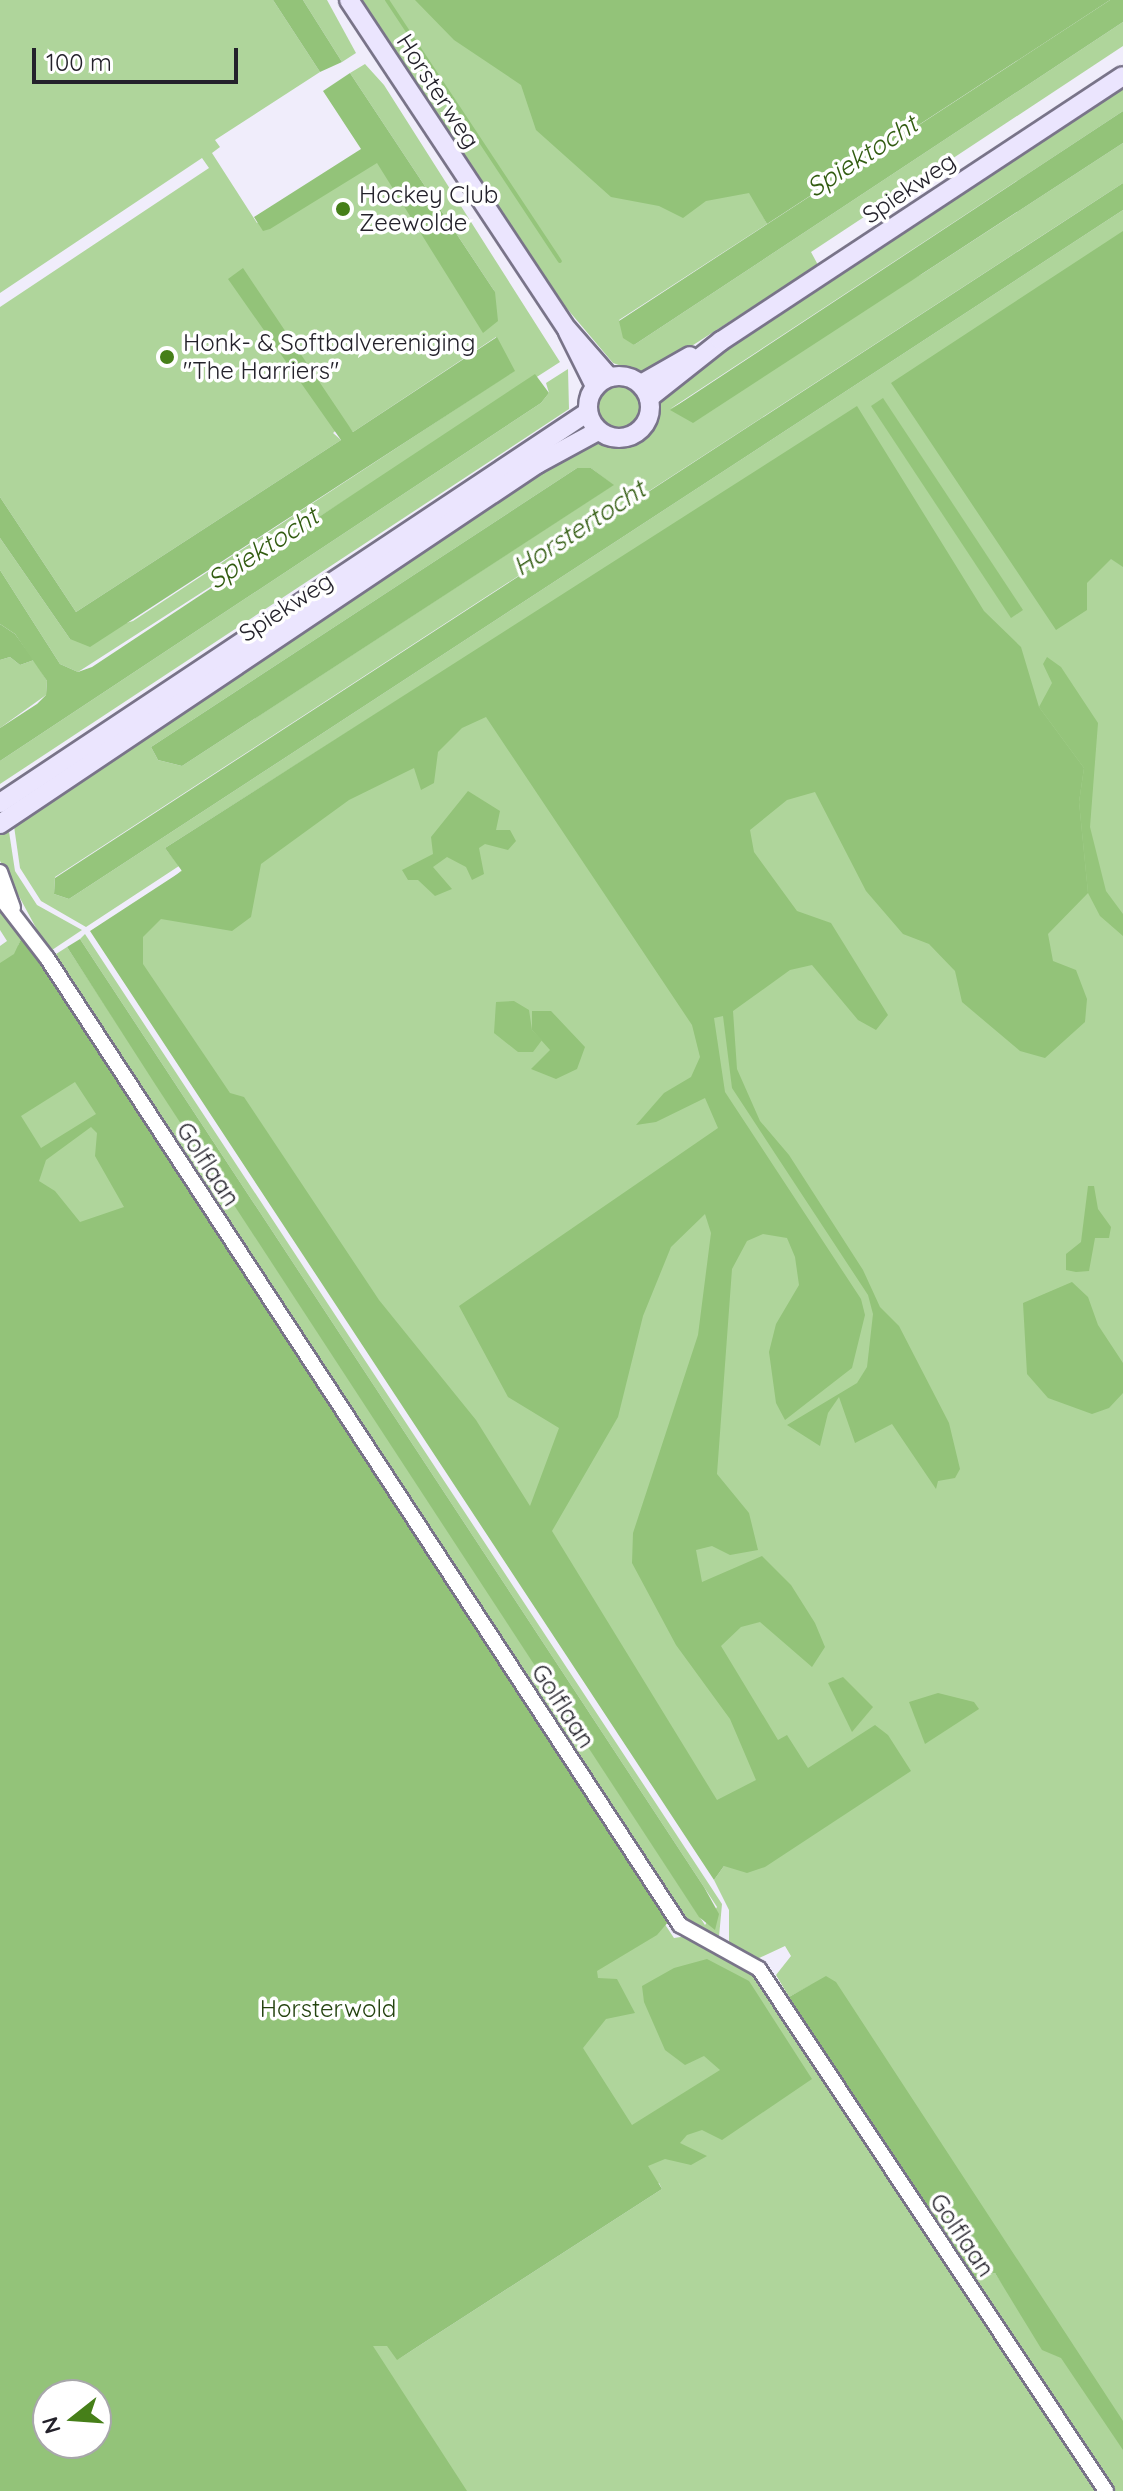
<!DOCTYPE html>
<html>
<head>
<meta charset="utf-8">
<style>
  body { margin:0 }
  #map { position:relative; width:1123px; height:2491px; overflow:hidden; background:#f0edfb; font-family:Quicksand,sans-serif }
  div>[style] { position:absolute }
  .green>* { inset:0; background:#afd59b }
  .round { border-radius:50% }
  .forest>* { inset:0; background:#93c379 }
  .water>* { inset:0; background:#95c57b }
  .stream>* { height:4px; margin:-2px; padding:0 2px; transform-origin:2px; border-radius:2px; background:#95c57b }
  .roads { filter:drop-shadow(2px 0 #797489) drop-shadow(-2px 0 #797489) drop-shadow(0 2px #797489) drop-shadow(0 -2px #797489) }
  .street>* { height:14px; margin:-7px; padding:0 7px; transform-origin:7px; border-radius:7px; background:#fff }
  .secondary>* { height:18px; margin:-9px; padding:0 9px; transform-origin:9px; border-radius:9px; background:#ebe5fe }
  .secondary>.ring { margin:-9px; padding:0; box-sizing:content-box; background:none; border:18px solid #ebe5fe; border-radius:50% }
  .dots>* { width:22px; height:22px; translate:-50% -50%; box-sizing:border-box; border:4px solid #fff; border-radius:50% }
  span { translate:-50% -50%; white-space:nowrap; text-align:center; line-height:1.15; -webkit-text-stroke:7px #fff; paint-order:stroke }
  .street-label { font-size:24px; color:#24222b }
  .poi-label { font-size:24px; color:#24222b }
  .left { translate:0 -50%; text-align:left }
  .park-label { font-size:24px; color:#254310 }
  .water-label { font-size:26px; color:#325c11; font-style:italic }
  .north { position:absolute; left:32px; top:2379px; width:80px; height:80px; box-sizing:border-box; background:#fff; border:2px solid #a7a7aa; border-radius:50%; rotate:253deg; font-size:22px; font-weight:700; line-height:32px; text-align:center; color:#24222b }
  .north::after { content:''; display:block; margin:auto; width:28px; height:36px; background:#467f19; clip-path:polygon(50% 0,100% 100%,50% 72%,0 100%) }
  .scale { position:absolute; left:32px; top:48px; width:206px; height:36px; box-sizing:border-box; border:4px solid #24222b; border-top:0; padding-left:10px; font-size:24px; line-height:28px; white-space:nowrap; color:#24222b; -webkit-text-stroke:6px #fff; paint-order:stroke }
</style>
</head>
<body>
<div id="map">
  <div class="green">
    <i style="clip-path:polygon(0 0,273px 0,320px 72px,215px 140px,220px 147px,212px 153px,257px 223px,369px 152px,495px 292px,350px 73px,365px 64px,384px 85px,560px 362px,78px 672px,60px 664px,0 570px,0 538px,70px 639px,133px 621px,514px 371px,496px 337px,353px 432px,345px 422px,333px 433px,341px 440px,76px 612px,0 497px,0 307px,209px 168px,202px 158px,0 293px)"></i>
    <i style="clip-path:polygon(303px 0,327px 0,356px 53px,342px 62px)"></i>
    <i style="clip-path:polygon(358px 0,1087px 0,760px 211px,767px 224px,619px 320px,634px 345px,1123px 22px,1123px 46px,811px 252px,818px 265px,662px 365px,639px 372px,613px 363px,558px 298px)"></i>
    <i style="clip-path:polygon(evenodd,1123px 87px,1123px 111px,670px 409px,922px 274px,1123px 143px,1123px 183px,55px 877px,54px 894px,69px 899px,1123px 210px,1123px 2491px,1111px 2491px,971px 2280px,995px 2273px,1047px 2351px,811px 1985px,789px 1997px,776px 1975px,791px 1956px,785px 1946px,757px 1959px,729px 1943px,729px 1910px,714px 1880px,724px 1866px,733px 1865px,137px 960px,133px 938px,159px 890px,182px 870px,650px 540px,165px 848px,179px 866px,86px 927px,41px 901px,20px 868px,13px 819px,482px 505px,597px 440px,622px 445px,638px 440px,667px 390px,1123px 87px,577px 468px,591px 468px,613px 485px,182px 766px,158px 760px,151px 747px,577px 468px)"></i>
    <i style="clip-path:polygon(568px 369px,569px 409px,0 784px,0 761px,541px 403px,549px 393px,546px 383px)"></i>
    <i class="round" style="left:594px;top:385px;width:46px;height:46px"></i>
    <i style="clip-path:polygon(10px 657px,20px 665px,34px 660px,47px 681px,46px 695px,0 728px,0 660px)"></i>
    <i style="clip-path:polygon(8px 825px,15px 871px,37px 905px,82px 930px,49px 952px,0 861px,0 832px)"></i>
    <i style="clip-path:polygon(evenodd,0 906px,23px 935px,18px 946px,674px 1938px,687px 1936px,756px 1975px,1097px 2491px,0 2491px,0 946px,7px 941px,0 930px,0 906px,659px 2183px,662px 2189px,397px 2360px,659px 2183px,0 906px,48px 2395px,96px 2395px,96px 2443px,48px 2443px,48px 2395px)"></i>
    <i style="clip-path:polygon(85px 934px,722px 1904px,719px 1937px,688px 1921px,53px 956px,67px 947px,705px 1925px,717px 1907px,704px 1887px,80px 939px)"></i>
  </div>
  <div class="forest">
    <i style="clip-path:polygon(273px 0,303px 0,342px 62px,320px 72px)"></i>
    <i style="clip-path:polygon(415px 0,1110px 0,767px 224px,749px 193px,706px 201px,683px 218px,659px 206px,611px 197px,536px 130px,521px 85px,454px 40px)"></i>
    <i style="clip-path:polygon(350px 73px,495px 292px,498px 321px,483px 333px,377px 163px,270px 229px,263px 231px,254px 217px,361px 149px,323px 91px)"></i>
    <i style="clip-path:polygon(1123px 111px,1123px 143px,693px 423px,670px 410px)"></i>
    <i style="clip-path:polygon(1123px 231px,1123px 567px,1111px 559px,1087px 583px,1087px 610px,1056px 630px,891px 383px)"></i>
    <i style="clip-path:polygon(243px 268px,353px 432px,497px 337px,515px 371px,90px 647px,70px 639px,0 538px,0 497px,76px 612px,341px 440px,228px 279px)"></i>
    <i style="clip-path:polygon(evenodd,857px 406px,984px 611px,1021px 647px,1039px 707px,1084px 768px,1079px 802px,1088px 893px,1048px 934px,1053px 961px,1076px 970px,1087px 999px,1085px 1022px,1045px 1058px,1020px 1051px,962px 1002px,955px 971px,929px 944px,903px 934px,866px 891px,815px 792px,787px 800px,750px 830px,754px 852px,797px 911px,831px 923px,888px 1015px,876px 1030px,858px 1020px,812px 965px,790px 970px,733px 1011px,737px 1069px,760px 1121px,789px 1155px,863px 1270px,880px 1307px,899px 1326px,949px 1423px,960px 1469px,955px 1478px,938px 1481px,936px 1489px,892px 1424px,855px 1443px,839px 1397px,828px 1413px,820px 1446px,787px 1425px,857px 1383px,867px 1367px,873px 1314px,868px 1295px,732px 1088px,723px 1016px,714px 1018px,725px 1092px,861px 1299px,865px 1315px,852px 1368px,785px 1420px,776px 1403px,769px 1352px,776px 1324px,799px 1285px,795px 1257px,787px 1238px,763px 1234px,747px 1241px,732px 1269px,717px 1474px,749px 1513px,758px 1550px,730px 1555px,712px 1546px,696px 1550px,702px 1582px,762px 1556px,791px 1585px,815px 1623px,825px 1647px,812px 1667px,760px 1622px,741px 1627px,721px 1646px,778px 1740px,787px 1735px,808px 1768px,875px 1725px,888px 1735px,911px 1771px,765px 1867px,747px 1873px,724px 1866px,714px 1880px,90px 931px,182px 871px,165px 848px,857px 406px,486px 717px,692px 1025px,700px 1057px,691px 1077px,664px 1093px,636px 1125px,656px 1122px,705px 1098px,718px 1128px,459px 1306px,508px 1397px,559px 1428px,530px 1506px,476px 1420px,379px 1300px,244px 1097px,230px 1093px,143px 964px,143px 937px,161px 919px,232px 931px,251px 917px,261px 864px,349px 800px,414px 768px,421px 790px,434px 783px,438px 752px,462px 728px,486px 717px,857px 406px,705px 1214px,711px 1233px,698px 1335px,633px 1533px,632px 1563px,676px 1645px,730px 1719px,756px 1780px,717px 1800px,552px 1531px,618px 1417px,643px 1316px,671px 1247px,705px 1214px)"></i>
    <i style="clip-path:polygon(577px 468px,591px 468px,614px 485px,182px 766px,158px 760px,151px 747px)"></i>
    <i style="clip-path:polygon(0 624px,15px 634px,34px 660px,20px 665px,10px 657px,0 660px)"></i>
    <i style="clip-path:polygon(468px 791px,500px 811px,496px 830px,510px 830px,516px 841px,508px 850px,485px 844px,479px 848px,484px 874px,472px 880px,466px 867px,447px 857px,433px 867px,452px 889px,435px 896px,418px 880px,408px 880px,402px 870px,433px 854px,431px 837px)"></i>
    <i style="clip-path:polygon(evenodd,23px 935px,669px 1921px,657px 1935px,597px 1971px,598px 1978px,617px 1979px,635px 2013px,606px 2019px,583px 2048px,632px 2125px,720px 2070px,704px 2056px,685px 2065px,665px 2050px,644px 2002px,642px 1986px,674px 1968px,707px 1959px,749px 1981px,812px 2079px,722px 2140px,702px 2130px,687px 2135px,680px 2143px,707px 2156px,691px 2165px,665px 2159px,648px 2166px,662px 2189px,397px 2360px,387px 2346px,373px 2346px,467px 2491px,0 2491px,0 963px,14px 954px,23px 935px,75px 1082px,96px 1114px,41px 1148px,21px 1116px,75px 1082px,23px 935px,91px 1127px,97px 1133px,95px 1156px,124px 1207px,80px 1222px,55px 1191px,39px 1181px,46px 1160px,91px 1127px,23px 935px,48px 2395px,96px 2395px,96px 2443px,48px 2443px,48px 2395px)"></i>
    <i style="clip-path:polygon(80px 939px,704px 1887px,719px 1914px,715px 1930px,699px 1917px,155px 1084px,67px 947px)"></i>
    <i style="clip-path:polygon(532px 1011px,551px 1011px,585px 1047px,577px 1069px,556px 1079px,531px 1069px,550px 1050px,532px 1030px)"></i>
    <i style="clip-path:polygon(1088px 1186px,1094px 1186px,1098px 1209px,1111px 1227px,1109px 1238px,1095px 1238px,1089px 1271px,1076px 1272px,1066px 1270px,1066px 1254px,1081px 1242px)"></i>
    <i style="clip-path:polygon(1072px 1282px,1088px 1297px,1098px 1325px,1123px 1363px,1123px 1393px,1109px 1408px,1092px 1414px,1048px 1398px,1027px 1374px,1023px 1303px)"></i>
    <i style="clip-path:polygon(843px 1677px,873px 1707px,852px 1732px,828px 1683px)"></i>
    <i style="clip-path:polygon(938px 1693px,974px 1702px,979px 1709px,925px 1744px,909px 1702px)"></i>
    <i style="clip-path:polygon(826px 1976px,836px 1982px,1123px 2421px,1123px 2450px,1061px 2358px,1042px 2350px,995px 2273px,971px 2280px,789px 1997px)"></i>
  </div>
  <div class="water">
    <i style="clip-path:polygon(1110px 0,1123px 0,1123px 22px,634px 345px,623px 338px,619px 321px)"></i>
    <i style="clip-path:polygon(1123px 183px,1123px 210px,69px 899px,54px 894px,55px 878px)"></i>
    <i style="clip-path:polygon(535px 374px,549px 393px,541px 403px,0 761px,0 728px,37px 704px,46px 695px,47px 681px,15px 634px,0 624px,0 570px,60px 664px,78px 672px,92px 667px)"></i>
    <i style="clip-path:polygon(883px 398px,1023px 610px,1011px 618px,871px 406px)"></i>
    <i style="clip-path:polygon(1047px 657px,1061px 667px,1098px 723px,1090px 827px,1106px 891px,1123px 914px,1123px 936px,1100px 916px,1088px 893px,1079px 802px,1084px 768px,1039px 707px,1052px 683px,1043px 664px)"></i>
    <i style="clip-path:polygon(514px 1001px,529px 1010px,532px 1030px,542px 1040px,533px 1052px,518px 1052px,494px 1033px,496px 1002px)"></i>
  </div>
  <div class="stream">
    <i style="left:387px;top:0;width:313px;rotate:56.5deg"></i>
  </div>
  <div class="roads">
    <div class="street">
      <i style="left:0;top:872px;width:38px;rotate:70deg"></i>
      <i style="left:0;top:897px;width:77px;rotate:52.4deg"></i>
      <i style="left:47px;top:958px;width:1156px;rotate:56.79deg"></i>
      <i style="left:680px;top:1925px;width:90px;rotate:29.1deg"></i>
      <i style="left:759px;top:1969px;width:627px;rotate:56.39deg"></i>
    </div>
    <div class="secondary">
      <i style="left:349px;top:0;width:395px;rotate:56.5deg"></i>
      <i style="left:567px;top:329px;width:64px;rotate:48.8deg"></i>
      <i style="left:568px;top:332px;width:60px;rotate:63.4deg"></i>
      <i class="ring" style="left:588px;top:376px;width:44px;height:44px"></i>
      <i style="left:641px;top:384px;width:56px;rotate:-29.7deg"></i>
      <i style="left:649px;top:398px;width:92px;rotate:-38.4deg"></i>
      <i style="left:721px;top:341px;width:481px;rotate:-33.4deg"></i>
      <i style="left:0;top:803px;width:706px;rotate:-33.62deg"></i>
      <i style="left:0;top:824px;width:647px;rotate:-33.84deg"></i>
      <i style="left:537px;top:464px;width:69px;rotate:-28.4deg"></i>
    </div>
  </div>
  <div class="dots">
    <i style="left:343px;top:209px;background:#467f19"></i>
    <i style="left:167px;top:357px;background:#467f19"></i>
  </div>
  <div class="street-label">
    <span style="left:438px;top:91px;rotate:57deg">Horsterweg</span>
    <span style="left:909px;top:188px;rotate:-34deg">Spiekweg</span>
    <span style="left:286px;top:607px;rotate:-33deg">Spiekweg</span>
    <span style="left:208px;top:1164px;rotate:57deg">Golflaan</span>
    <span style="left:563px;top:1706px;rotate:57deg">Golflaan</span>
    <span style="left:962px;top:2235px;rotate:56deg">Golflaan</span>
  </div>
  <div class="poi-label">
    <span class="left" style="left:359px;top:209px">Hockey Club<br>Zeewolde</span>
    <span class="left" style="left:183px;top:357px">Honk- &amp; Softbalvereniging<br>"The Harriers"</span>
  </div>
  <div class="park-label">
    <span style="left:328px;top:2009px">Horsterwold</span>
  </div>
  <div class="water-label">
    <span style="left:862px;top:156px;rotate:-33deg">Spiektocht</span>
    <span style="left:579px;top:528px;rotate:-33deg">Horstertocht</span>
    <span style="left:263px;top:548px;rotate:-33deg">Spiektocht</span>
  </div>
  <div class="north">N</div>
  <div class="scale">100 m</div>
</div>
</body>
</html>
